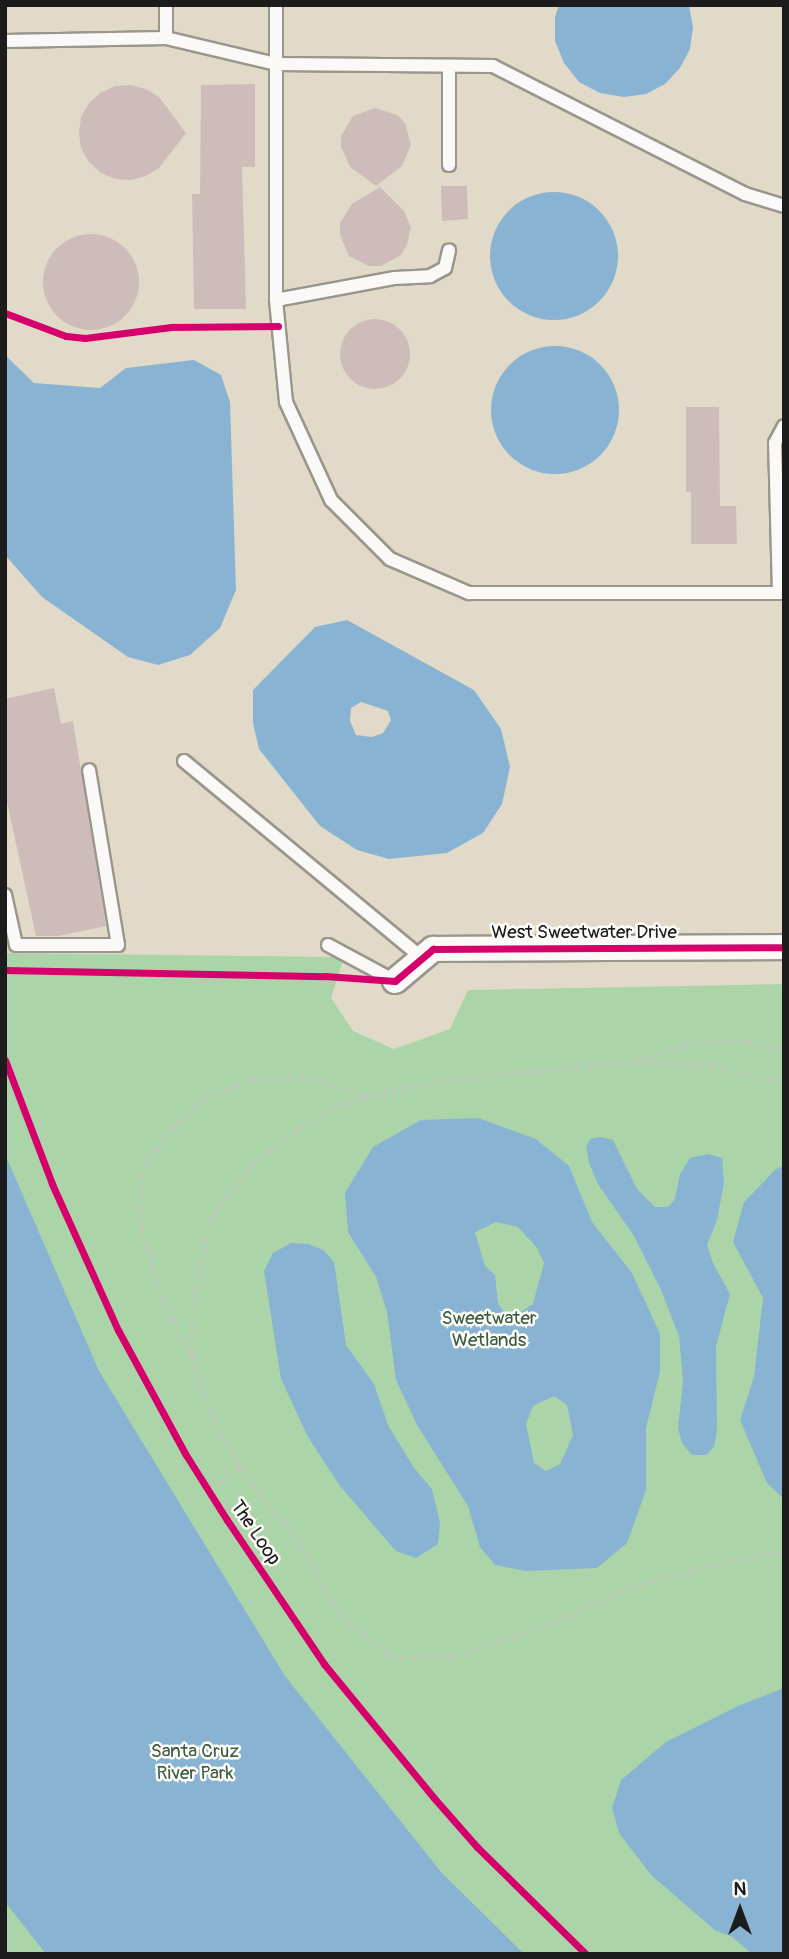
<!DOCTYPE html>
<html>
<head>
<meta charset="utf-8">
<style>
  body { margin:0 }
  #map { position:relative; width:789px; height:1959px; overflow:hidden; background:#e2dac8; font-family:Pangolin,sans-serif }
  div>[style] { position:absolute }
  .green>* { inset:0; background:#abd4a9 }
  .water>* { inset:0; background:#89b3d2 }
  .round { border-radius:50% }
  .building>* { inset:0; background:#cebcba }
  .path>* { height:4.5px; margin-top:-2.25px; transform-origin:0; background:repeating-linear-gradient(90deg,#c4c2bf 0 2px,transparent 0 7px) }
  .roads { filter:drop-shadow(2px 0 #9a968c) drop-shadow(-2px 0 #9a968c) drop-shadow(0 2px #9a968c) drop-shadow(0 -2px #9a968c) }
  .lane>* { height:12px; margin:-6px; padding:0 6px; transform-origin:6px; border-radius:6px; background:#fbf9f7 }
  .street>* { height:24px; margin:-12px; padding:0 12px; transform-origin:12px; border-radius:12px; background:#fbf9f7 }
  .cycleway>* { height:7px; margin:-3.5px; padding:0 3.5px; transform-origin:3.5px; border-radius:3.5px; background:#d6006c }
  span { translate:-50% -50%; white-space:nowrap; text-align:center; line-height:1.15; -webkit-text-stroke:5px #fdfcf7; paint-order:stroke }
  .street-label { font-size:19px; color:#1c1c1c }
  .park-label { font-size:19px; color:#3e5b45 }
  .frame { position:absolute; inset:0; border:7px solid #1c1c1c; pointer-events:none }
  .north { position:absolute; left:705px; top:1875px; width:70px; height:70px; -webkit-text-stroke:5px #fdfcf7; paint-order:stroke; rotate:0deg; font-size:19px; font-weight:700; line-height:28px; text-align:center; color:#1c1c1c }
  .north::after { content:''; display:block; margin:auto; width:24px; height:32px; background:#1c1c1c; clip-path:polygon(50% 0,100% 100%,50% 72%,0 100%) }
</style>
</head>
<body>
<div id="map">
  <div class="green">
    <i style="clip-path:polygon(5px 953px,344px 957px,331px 998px,353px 1031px,394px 1049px,450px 1029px,468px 990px,784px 984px,784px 1954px,5px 1954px)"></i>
  </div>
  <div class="water">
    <i style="clip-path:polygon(559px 5px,689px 5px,693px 27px,690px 49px,680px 68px,665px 84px,646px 94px,624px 97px,600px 93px,579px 82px,564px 63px,555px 41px,555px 17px)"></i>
    <i class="round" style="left:490px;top:192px;width:128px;height:128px"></i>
    <i class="round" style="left:491px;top:346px;width:128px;height:128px"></i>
    <i style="clip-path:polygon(5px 355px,34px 383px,100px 388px,126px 368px,194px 360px,221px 375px,230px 402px,236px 590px,220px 628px,190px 655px,158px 665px,128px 657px,42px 597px,5px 555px)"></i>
    <i style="clip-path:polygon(evenodd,347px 620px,474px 690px,501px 729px,510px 767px,502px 804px,483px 833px,447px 853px,389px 859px,357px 850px,320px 826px,259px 749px,253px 723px,253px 690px,315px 627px,347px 620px,361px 702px,388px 711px,391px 720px,383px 733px,372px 737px,356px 735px,350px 721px,351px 708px,361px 702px)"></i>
    <i style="clip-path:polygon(evenodd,478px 1118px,536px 1139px,569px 1166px,592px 1222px,632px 1273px,660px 1334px,660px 1371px,646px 1428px,646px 1490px,627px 1543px,597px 1568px,526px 1571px,495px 1565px,480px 1547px,468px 1506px,417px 1425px,396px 1380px,387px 1312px,376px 1277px,348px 1232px,345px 1193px,373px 1147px,421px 1120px,478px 1118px,496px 1222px,518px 1227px,537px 1248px,544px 1263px,533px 1304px,510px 1319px,498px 1304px,495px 1275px,485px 1266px,475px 1232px,496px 1222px,478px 1118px,554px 1396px,567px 1405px,573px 1435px,560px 1464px,546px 1471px,534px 1463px,526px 1424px,533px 1406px,554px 1396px)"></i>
    <i style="clip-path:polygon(601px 1137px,613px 1140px,637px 1189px,655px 1207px,668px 1207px,675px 1199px,680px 1174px,690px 1158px,708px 1154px,722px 1158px,724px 1183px,717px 1220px,707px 1245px,713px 1263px,730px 1294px,716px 1346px,717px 1431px,714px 1447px,706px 1455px,692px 1455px,682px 1443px,678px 1428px,683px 1381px,679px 1336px,661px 1290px,634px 1236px,598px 1184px,589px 1163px,586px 1147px,590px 1139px)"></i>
    <i style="clip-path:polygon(5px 1154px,99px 1371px,285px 1676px,441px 1872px,524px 1954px,46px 1954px,5px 1902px)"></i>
    <i style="clip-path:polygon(784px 1166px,784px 1499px,767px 1483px,740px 1420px,754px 1377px,763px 1298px,733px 1242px,744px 1202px,776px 1169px)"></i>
    <i style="clip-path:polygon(291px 1243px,308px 1244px,323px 1250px,334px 1262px,346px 1345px,374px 1384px,388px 1425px,414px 1468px,432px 1489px,440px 1523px,438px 1544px,416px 1558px,396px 1551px,340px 1486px,308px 1437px,281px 1379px,264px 1271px,273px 1253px)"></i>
    <i style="clip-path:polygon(784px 1688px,784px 1954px,752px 1954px,731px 1936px,716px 1931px,651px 1875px,619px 1833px,612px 1808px,621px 1780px,666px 1742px,738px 1706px)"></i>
  </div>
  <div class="building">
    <i style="clip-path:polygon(255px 84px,255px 167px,242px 167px,246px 309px,194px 309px,192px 194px,200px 194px,201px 85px)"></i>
    <i style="clip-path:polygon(131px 85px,146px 89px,159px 97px,186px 133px,159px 168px,146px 176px,131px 180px,115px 179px,101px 173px,89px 162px,81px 148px,79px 133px,81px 117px,89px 103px,100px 93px,115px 86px)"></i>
    <i style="clip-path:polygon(375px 108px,397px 115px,405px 123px,411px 145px,402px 166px,376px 186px,350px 167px,341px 147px,341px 136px,353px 116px)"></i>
    <i style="clip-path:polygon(441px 186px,467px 186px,468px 219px,442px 221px)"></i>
    <i style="clip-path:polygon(380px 187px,404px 211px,411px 227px,407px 245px,401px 255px,381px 266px,369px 266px,349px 256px,340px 235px,340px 223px,352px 204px)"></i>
    <i class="round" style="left:43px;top:234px;width:96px;height:96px"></i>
    <i class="round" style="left:340px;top:319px;width:70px;height:70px"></i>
    <i style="clip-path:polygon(686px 407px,719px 407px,720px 506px,736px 506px,737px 544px,691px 544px,691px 492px,686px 492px)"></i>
    <i style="clip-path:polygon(54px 688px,61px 724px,73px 721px,106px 926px,59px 936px,36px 936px,5px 793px,5px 699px)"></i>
  </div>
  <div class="path">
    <i style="left:638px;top:1060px;width:63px;rotate:-16.7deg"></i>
    <i style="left:698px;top:1042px;width:50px"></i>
    <i style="left:748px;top:1042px;width:37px;rotate:13deg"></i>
    <i style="left:784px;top:1085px;width:75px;rotate:-165.4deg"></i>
    <i style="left:711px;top:1066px;width:77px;rotate:-177deg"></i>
    <i style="left:634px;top:1062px;width:178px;rotate:174.5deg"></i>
    <i style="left:457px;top:1079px;width:65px;rotate:169.4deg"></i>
    <i style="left:393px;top:1091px;width:54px;rotate:164.9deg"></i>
    <i style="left:341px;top:1105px;width:48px;rotate:149.7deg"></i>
    <i style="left:300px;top:1129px;width:59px;rotate:143.3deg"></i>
    <i style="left:253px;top:1164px;width:71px;rotate:127.5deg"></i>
    <i style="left:210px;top:1220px;width:95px;rotate:101deg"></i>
    <i style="left:192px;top:1313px;width:48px;rotate:88.8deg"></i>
    <i style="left:193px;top:1361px;width:57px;rotate:70.6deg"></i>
    <i style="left:212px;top:1415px;width:60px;rotate:62.2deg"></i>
    <i style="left:240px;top:1468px;width:96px;rotate:51.3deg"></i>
    <i style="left:300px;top:1543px;width:54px;rotate:62.5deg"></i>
    <i style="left:325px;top:1591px;width:42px;rotate:53.7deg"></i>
    <i style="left:350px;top:1625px;width:54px;rotate:36.7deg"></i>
    <i style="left:393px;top:1657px;width:59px;rotate:1deg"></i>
    <i style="left:452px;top:1658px;width:127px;rotate:-19.9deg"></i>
    <i style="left:571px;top:1615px;width:55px;rotate:-25.6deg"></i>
    <i style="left:621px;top:1591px;width:74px;rotate:-17.2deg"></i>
    <i style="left:692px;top:1569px;width:94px;rotate:-11.1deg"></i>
    <i style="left:193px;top:1360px;width:70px;rotate:-117.3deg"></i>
    <i style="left:161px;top:1298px;width:73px;rotate:-105.9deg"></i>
    <i style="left:141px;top:1228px;width:54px;rotate:-88.9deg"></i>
    <i style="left:142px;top:1174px;width:49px;rotate:-58.2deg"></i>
    <i style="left:168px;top:1132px;width:51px;rotate:-43.4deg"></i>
    <i style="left:205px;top:1097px;width:52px;rotate:-21.6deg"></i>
    <i style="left:253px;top:1078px;width:54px;rotate:-1.1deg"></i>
    <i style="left:307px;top:1077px;width:64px;rotate:19.3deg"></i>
    <i style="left:206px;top:1487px;width:39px;rotate:-29deg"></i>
  </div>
  <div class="roads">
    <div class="lane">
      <i style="left:166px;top:5px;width:33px;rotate:90deg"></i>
      <i style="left:276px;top:5px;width:295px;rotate:90deg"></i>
      <i style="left:276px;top:300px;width:102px;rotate:84.4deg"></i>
      <i style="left:286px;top:402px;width:108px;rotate:65.3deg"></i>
      <i style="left:331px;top:500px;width:83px;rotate:45deg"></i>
      <i style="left:390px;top:559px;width:86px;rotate:23.3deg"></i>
      <i style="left:469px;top:593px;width:315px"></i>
      <i style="left:5px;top:41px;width:161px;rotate:-1.1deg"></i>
      <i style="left:166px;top:38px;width:113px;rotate:13.3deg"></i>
      <i style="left:276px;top:64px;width:217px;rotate:0.5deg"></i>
      <i style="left:493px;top:66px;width:283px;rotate:26.9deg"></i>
      <i style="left:745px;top:194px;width:41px;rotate:17.1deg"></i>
      <i style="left:449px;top:66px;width:99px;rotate:90deg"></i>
      <i style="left:276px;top:300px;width:121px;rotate:-10.5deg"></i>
      <i style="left:395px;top:278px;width:35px;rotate:-3deg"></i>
      <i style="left:430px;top:276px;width:17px;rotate:-28deg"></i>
      <i style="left:445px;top:268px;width:18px;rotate:-77deg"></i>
      <i style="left:779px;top:593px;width:150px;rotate:-91.5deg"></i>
      <i style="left:775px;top:443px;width:19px;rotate:-62deg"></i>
      <i style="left:184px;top:761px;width:310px;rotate:39.6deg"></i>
      <i style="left:5px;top:895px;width:51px;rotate:77.6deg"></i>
      <i style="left:16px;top:945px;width:102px"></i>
      <i style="left:118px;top:945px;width:177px;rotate:-99.4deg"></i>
      <i style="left:328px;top:945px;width:76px;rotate:28.2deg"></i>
    </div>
    <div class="street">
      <i style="left:395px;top:981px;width:50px;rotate:-40.1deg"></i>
      <i style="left:433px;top:949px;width:351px;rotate:-0.3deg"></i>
    </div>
  </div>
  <div class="cycleway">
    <i style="left:5px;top:313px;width:65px;rotate:20.7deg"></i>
    <i style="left:66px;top:336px;width:19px;rotate:6deg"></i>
    <i style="left:85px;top:338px;width:87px;rotate:-7.3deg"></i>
    <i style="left:171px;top:327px;width:107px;rotate:-0.5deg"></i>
    <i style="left:5px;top:970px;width:320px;rotate:1.1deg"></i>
    <i style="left:325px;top:976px;width:70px;rotate:4.1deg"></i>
    <i style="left:395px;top:981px;width:50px;rotate:-40.1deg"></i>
    <i style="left:433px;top:949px;width:351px;rotate:-0.3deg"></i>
    <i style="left:5px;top:1060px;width:133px;rotate:69.2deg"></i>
    <i style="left:52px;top:1184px;width:160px;rotate:65.7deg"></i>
    <i style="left:118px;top:1330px;width:142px;rotate:61.5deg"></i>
    <i style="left:186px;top:1455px;width:77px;rotate:57.8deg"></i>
    <i style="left:227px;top:1520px;width:174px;rotate:56deg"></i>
    <i style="left:324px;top:1664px;width:173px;rotate:50.6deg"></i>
    <i style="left:434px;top:1798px;width:65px;rotate:48.7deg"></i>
    <i style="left:477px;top:1847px;width:153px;rotate:44.5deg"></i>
  </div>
  <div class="street-label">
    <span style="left:584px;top:933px">West Sweetwater Drive</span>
    <span style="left:255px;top:1533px;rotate:56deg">The Loop</span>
  </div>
  <div class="park-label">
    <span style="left:489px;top:1330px">Sweetwater<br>Wetlands</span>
    <span style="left:195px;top:1763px">Santa Cruz<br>River Park</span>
  </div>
  <div class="frame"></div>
  <div class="north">N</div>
</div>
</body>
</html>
